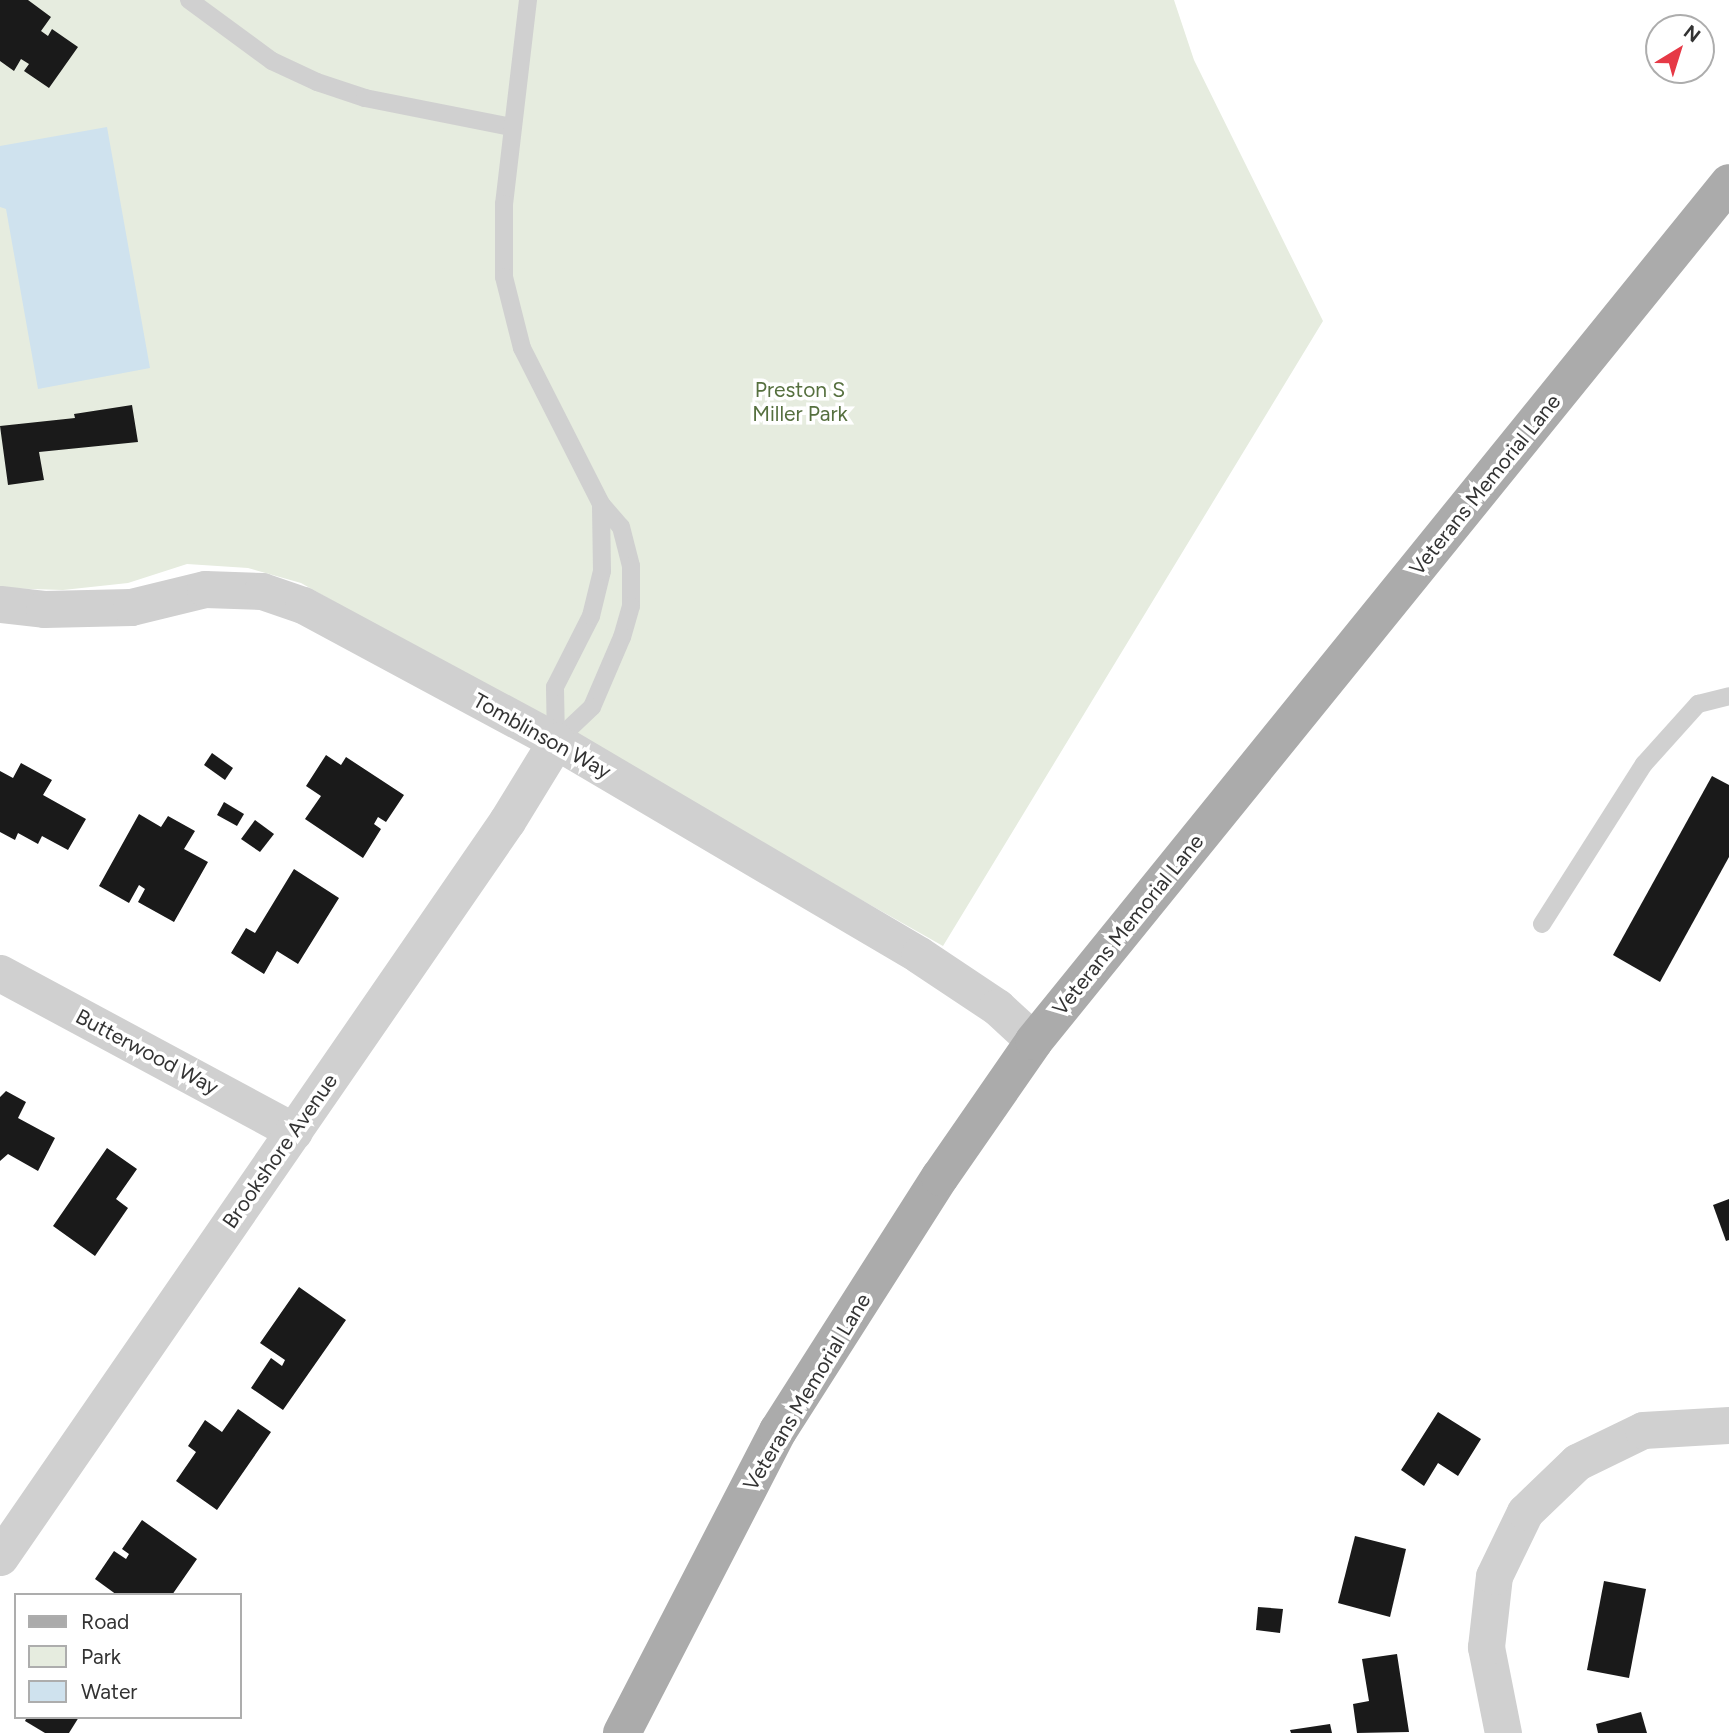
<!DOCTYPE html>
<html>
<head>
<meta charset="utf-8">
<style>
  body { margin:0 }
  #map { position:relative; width:1729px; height:1733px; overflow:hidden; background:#fff; font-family:Figtree,sans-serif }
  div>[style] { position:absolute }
  .green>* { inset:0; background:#e6ecdf }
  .water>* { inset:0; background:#cfe2ee }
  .building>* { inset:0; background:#1a1a1a }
  .lane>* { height:18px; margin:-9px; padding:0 9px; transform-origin:9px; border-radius:9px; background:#d0d0d0 }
  .street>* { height:37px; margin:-18.5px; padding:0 18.5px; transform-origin:18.5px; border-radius:18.5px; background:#d0d0d0 }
  .primary>* { height:38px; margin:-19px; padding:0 19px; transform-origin:19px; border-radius:19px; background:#ababab }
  span { translate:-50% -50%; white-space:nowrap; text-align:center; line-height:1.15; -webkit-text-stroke:7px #fff; paint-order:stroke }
  .park-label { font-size:21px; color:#56703f }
  .street-label { font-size:21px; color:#333 }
  .legend { position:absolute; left:14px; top:1593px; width:228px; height:126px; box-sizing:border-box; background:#fff; border:2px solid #adadad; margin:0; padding:9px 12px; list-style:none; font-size:21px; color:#333 }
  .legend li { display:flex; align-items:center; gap:14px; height:35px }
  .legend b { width:35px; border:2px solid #adadad }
  .north { position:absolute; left:1645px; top:14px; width:70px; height:70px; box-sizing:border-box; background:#fff; border:2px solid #adadad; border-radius:50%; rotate:38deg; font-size:19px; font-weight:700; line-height:28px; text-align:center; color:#333 }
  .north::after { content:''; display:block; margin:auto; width:24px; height:32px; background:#e63946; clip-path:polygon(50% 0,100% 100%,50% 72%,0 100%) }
</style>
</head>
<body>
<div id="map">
  <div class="green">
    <i style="clip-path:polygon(0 0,1174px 0,1194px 60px,1323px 321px,943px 946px,301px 583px,248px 568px,187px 564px,128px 583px,63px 590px,0 588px)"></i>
  </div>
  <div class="water">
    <i style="clip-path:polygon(107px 127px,150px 368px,38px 389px,6px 209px,0 207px,0 146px)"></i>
  </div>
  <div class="building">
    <i style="clip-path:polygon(0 0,28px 0,51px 17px,41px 31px,48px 36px,52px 29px,78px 47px,49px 88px,24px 71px,29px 64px,21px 59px,14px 71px,0 61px)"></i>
    <i style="clip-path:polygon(132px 405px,138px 442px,39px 452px,44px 480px,8px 485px,0 426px,75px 418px,74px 414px)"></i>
    <i style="clip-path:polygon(212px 753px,233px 768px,225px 780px,204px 765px)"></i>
    <i style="clip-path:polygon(326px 755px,341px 765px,346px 757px,404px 795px,386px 822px,378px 817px,374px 824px,381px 829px,363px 858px,305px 819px,321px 796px,306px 786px)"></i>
    <i style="clip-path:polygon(21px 763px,52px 780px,43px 795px,86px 819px,68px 850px,42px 836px,38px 844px,18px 833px,15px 840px,0 832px,0 771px,13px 778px)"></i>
    <i style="clip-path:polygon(1712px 776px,1729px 785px,1729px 857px,1660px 982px,1613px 955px)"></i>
    <i style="clip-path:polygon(224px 802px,244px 814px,237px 826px,217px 815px)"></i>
    <i style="clip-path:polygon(139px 814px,161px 827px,168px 816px,195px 831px,184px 849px,208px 862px,174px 922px,138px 902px,145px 889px,139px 885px,129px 903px,99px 886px)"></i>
    <i style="clip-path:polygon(255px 820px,274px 834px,260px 852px,241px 839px)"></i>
    <i style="clip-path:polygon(294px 869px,339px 898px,298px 964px,277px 951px,264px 974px,231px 953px,246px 928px,255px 933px)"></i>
    <i style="clip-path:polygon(6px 1091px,26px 1102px,18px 1118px,55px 1138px,38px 1171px,8px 1154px,0 1161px,0 1097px)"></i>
    <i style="clip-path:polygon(107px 1148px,137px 1169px,116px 1199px,128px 1208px,95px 1256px,53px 1226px)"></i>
    <i style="clip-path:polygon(1729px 1199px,1729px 1240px,1726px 1241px,1713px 1205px)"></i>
    <i style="clip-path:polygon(299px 1287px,346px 1320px,283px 1410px,251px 1388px,271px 1358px,282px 1366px,285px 1360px,260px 1343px)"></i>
    <i style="clip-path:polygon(238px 1409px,271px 1432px,217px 1510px,176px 1481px,196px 1452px,188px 1446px,205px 1420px,222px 1432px)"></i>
    <i style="clip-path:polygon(1438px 1412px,1481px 1439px,1458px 1476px,1438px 1463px,1424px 1486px,1401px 1470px)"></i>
    <i style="clip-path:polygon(142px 1520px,197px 1559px,172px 1595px,117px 1595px,95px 1579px,114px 1551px,126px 1559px,129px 1554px,122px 1549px)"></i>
    <i style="clip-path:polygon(1355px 1536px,1406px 1549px,1390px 1617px,1338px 1603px)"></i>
    <i style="clip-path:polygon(1604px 1581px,1646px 1589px,1629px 1678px,1587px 1670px)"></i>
    <i style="clip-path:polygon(1258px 1607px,1283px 1609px,1280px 1633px,1256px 1630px)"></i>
    <i style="clip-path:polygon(1397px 1654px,1409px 1732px,1357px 1733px,1353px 1704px,1369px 1701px,1362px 1659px)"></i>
    <i style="clip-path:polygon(1641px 1712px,1647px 1733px,1598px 1733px,1596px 1724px)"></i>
    <i style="clip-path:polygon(27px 1717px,79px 1717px,69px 1733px,45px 1733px,25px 1721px)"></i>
    <i style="clip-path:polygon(1330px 1724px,1332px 1733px,1291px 1733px,1290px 1730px)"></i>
  </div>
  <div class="lane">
    <i style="left:189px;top:0;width:103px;rotate:36.3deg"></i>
    <i style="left:272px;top:61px;width:50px;rotate:25deg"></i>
    <i style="left:317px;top:82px;width:51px;rotate:18.4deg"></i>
    <i style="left:365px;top:98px;width:150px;rotate:11.2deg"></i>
    <i style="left:528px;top:0;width:205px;rotate:96.7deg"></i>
    <i style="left:504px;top:204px;width:73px;rotate:90deg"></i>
    <i style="left:504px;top:277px;width:73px;rotate:75.8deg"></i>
    <i style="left:522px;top:348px;width:175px;rotate:63.1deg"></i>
    <i style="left:601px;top:504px;width:30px;rotate:49deg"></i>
    <i style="left:621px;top:527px;width:40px;rotate:75.6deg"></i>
    <i style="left:631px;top:566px;width:40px;rotate:90deg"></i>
    <i style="left:631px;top:606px;width:32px;rotate:106deg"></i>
    <i style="left:622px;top:637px;width:76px;rotate:113.2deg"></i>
    <i style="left:592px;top:707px;width:50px;rotate:136.6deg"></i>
    <i style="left:556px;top:741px;width:54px;rotate:-91.1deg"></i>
    <i style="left:555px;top:687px;width:80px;rotate:-63.1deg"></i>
    <i style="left:591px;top:616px;width:46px;rotate:-76.3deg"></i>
    <i style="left:602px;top:571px;width:67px;rotate:-90.9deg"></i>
    <i style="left:1542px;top:924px;width:190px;rotate:-57.5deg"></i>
    <i style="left:1644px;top:764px;width:81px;rotate:-48deg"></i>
    <i style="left:1698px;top:704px;width:32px;rotate:-14deg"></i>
  </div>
  <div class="street">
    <i style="left:0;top:604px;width:44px;rotate:6.5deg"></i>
    <i style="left:44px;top:609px;width:87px;rotate:-1.3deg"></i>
    <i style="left:131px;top:607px;width:76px;rotate:-13.7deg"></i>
    <i style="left:205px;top:589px;width:57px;rotate:2deg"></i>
    <i style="left:262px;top:591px;width:43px;rotate:18.9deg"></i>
    <i style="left:303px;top:605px;width:287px;rotate:28.3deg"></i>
    <i style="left:556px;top:741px;width:421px;rotate:30.5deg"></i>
    <i style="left:919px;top:955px;width:94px;rotate:33.7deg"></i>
    <i style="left:997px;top:1007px;width:50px;rotate:42.6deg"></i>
    <i style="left:0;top:973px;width:334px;rotate:28.3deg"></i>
    <i style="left:0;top:1557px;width:894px;rotate:-55.44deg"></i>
    <i style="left:507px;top:821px;width:94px;rotate:-58.5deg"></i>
    <i style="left:1503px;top:1733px;width:88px;rotate:-101.2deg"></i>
    <i style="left:1486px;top:1647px;width:71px;rotate:-83.6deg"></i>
    <i style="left:1494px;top:1576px;width:71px;rotate:-64.2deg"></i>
    <i style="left:1525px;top:1512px;width:72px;rotate:-43.9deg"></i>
    <i style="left:1577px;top:1462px;width:73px;rotate:-25.9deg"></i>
    <i style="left:1643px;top:1430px;width:86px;rotate:-3.3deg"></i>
  </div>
  <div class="primary">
    <i style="left:622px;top:1733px;width:340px;rotate:-62.7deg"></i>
    <i style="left:778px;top:1431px;width:301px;rotate:-57.5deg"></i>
    <i style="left:940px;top:1177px;width:165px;rotate:-55.3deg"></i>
    <i style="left:1034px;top:1041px;width:1104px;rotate:-50.99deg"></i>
  </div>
  <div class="park-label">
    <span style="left:800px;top:402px">Preston S<br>Miller Park</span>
  </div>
  <div class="street-label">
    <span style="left:1485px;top:485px;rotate:-51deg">Veterans Memorial Lane</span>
    <span style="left:542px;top:736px;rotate:29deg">Tomblinson Way</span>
    <span style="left:1128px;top:925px;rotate:-51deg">Veterans Memorial Lane</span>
    <span style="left:147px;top:1052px;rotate:28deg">Butterwood Way</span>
    <span style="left:280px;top:1151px;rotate:-55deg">Brookshore Avenue</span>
    <span style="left:807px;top:1392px;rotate:-59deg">Veterans Memorial Lane</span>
  </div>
  <ul class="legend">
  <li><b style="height:9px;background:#ababab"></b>Road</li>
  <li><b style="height:19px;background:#e6ecdf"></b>Park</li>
  <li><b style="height:19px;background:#cfe2ee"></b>Water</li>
  </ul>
  <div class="north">N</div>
</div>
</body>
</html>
